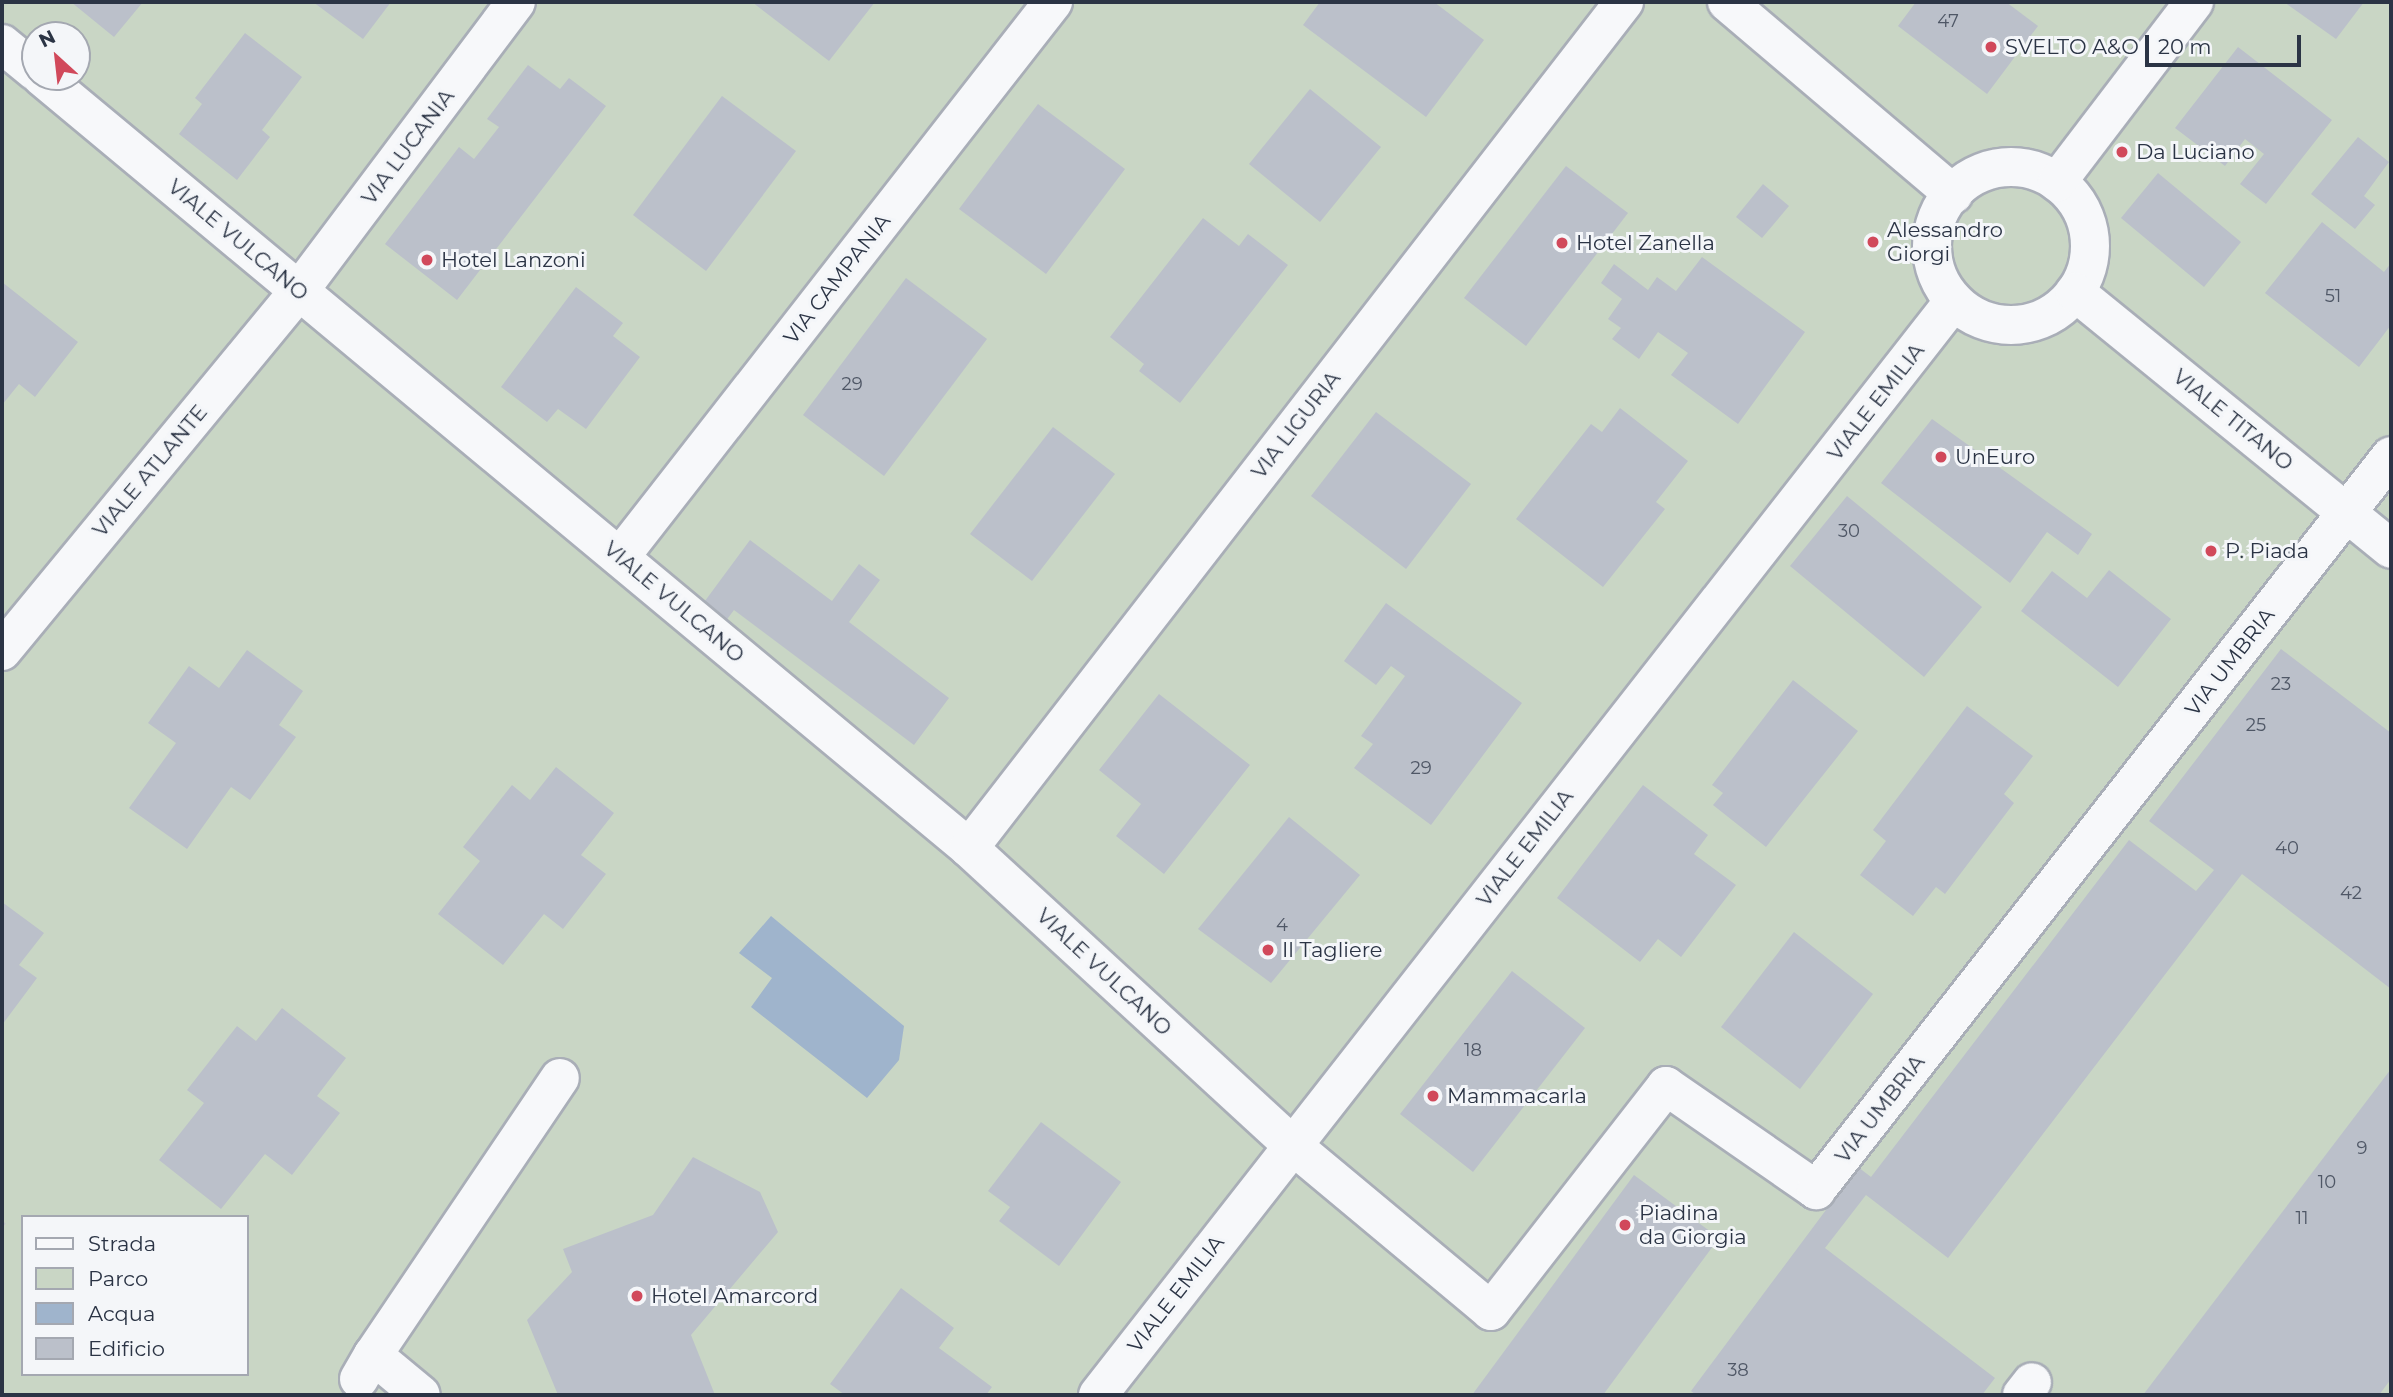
<!DOCTYPE html>
<html>
<head>
<meta charset="utf-8">
<style>
  body { margin:0 }
  #map { position:relative; width:2393px; height:1397px; overflow:hidden; background:#e4e7ec; font-family:Montserrat,sans-serif }
  div>[style] { position:absolute }
  .green>* { inset:0; background:#c9d6c5 }
  .water>* { inset:0; background:#9fb4cc }
  .building>* { inset:0; background:#bbc0ca }
  .path>* { height:4.5px; margin-top:-2.25px; transform-origin:0; background:repeating-linear-gradient(90deg,#c2c5cb 0 5px,transparent 0 10px) }
  .roads { filter:drop-shadow(2px 0 #a9aeb7) drop-shadow(-2px 0 #a9aeb7) drop-shadow(0 2px #a9aeb7) drop-shadow(0 -2px #a9aeb7) }
  .minor>* { height:38px; margin:-19px; padding:0 19px; transform-origin:19px; border-radius:19px; background:#f7f8fa }
  .minor>.ring { margin:-19px; padding:0; box-sizing:content-box; background:none; border:38px solid #f7f8fa; border-radius:50% }
  .dots>* { width:19px; height:19px; translate:-50% -50%; box-sizing:border-box; border:4px solid #f4f6f9; border-radius:50% }
  span { translate:-50% -50%; white-space:nowrap; text-align:center; line-height:1.15; -webkit-text-stroke:6px #f4f6f9; paint-order:stroke }
  .number-label { font-size:18px; color:#4f5766 }
  .number-label span { -webkit-text-stroke-width:0 }
  .poi-label { font-size:21px; color:#2b3445 }
  .left { translate:0 -50%; text-align:left }
  .street-label { font-size:21px; color:#2b3445 }
  .frame { position:absolute; inset:0; border:4px solid #2b3445; pointer-events:none }
  .legend { position:absolute; left:21px; top:1215px; width:228px; height:161px; box-sizing:border-box; background:#f4f6f9; border:2px solid #a4a8b1; margin:0; padding:9px 12px; list-style:none; font-size:21px; color:#2b3445 }
  .legend li { display:flex; align-items:center; gap:14px; height:35px }
  .legend b { width:35px; border:2px solid #a4a8b1 }
  .north { position:absolute; left:21px; top:21px; width:70px; height:70px; box-sizing:border-box; background:#f4f6f9; border:2px solid #a4a8b1; border-radius:50%; rotate:333deg; font-size:19px; font-weight:700; line-height:28px; text-align:center; color:#2b3445 }
  .north::after { content:''; display:block; margin:auto; width:24px; height:32px; background:#d1495b; clip-path:polygon(50% 0,100% 100%,50% 72%,0 100%) }
  .scale { position:absolute; left:2145px; top:35px; width:156px; height:32px; box-sizing:border-box; border:4px solid #2b3445; border-top:0; padding-left:9px; font-size:21px; line-height:24px; white-space:nowrap; color:#2b3445; -webkit-text-stroke:5px #f4f6f9; paint-order:stroke }
</style>
</head>
<body>
<div id="map">
  <div class="green">
    <i style="clip-path:polygon(evenodd,2px 2px,2391px 2px,2391px 1395px,2px 1395px,2px 2px,35px 35px,77px 35px,77px 77px,35px 77px,35px 35px,2px 2px,23px 1217px,247px 1217px,247px 1374px,23px 1374px,23px 1217px)"></i>
  </div>
  <div class="water">
    <i style="clip-path:polygon(771px 916px,904px 1026px,899px 1060px,867px 1098px,751px 1007px,772px 978px,739px 953px)"></i>
  </div>
  <div class="building">
    <i style="clip-path:polygon(71px 2px,143px 2px,114px 37px)"></i>
    <i style="clip-path:polygon(313px 2px,391px 2px,363px 39px)"></i>
    <i style="clip-path:polygon(752px 2px,875px 2px,829px 61px)"></i>
    <i style="clip-path:polygon(1320px 2px,1434px 2px,1484px 40px,1426px 117px,1303px 25px)"></i>
    <i style="clip-path:polygon(1916px 2px,2006px 2px,2038px 26px,1987px 94px,1898px 26px)"></i>
    <i style="clip-path:polygon(2284px 2px,2364px 2px,2336px 39px)"></i>
    <i style="clip-path:polygon(245px 33px,302px 77px,262px 130px,270px 137px,237px 180px,179px 134px,202px 104px,195px 98px)"></i>
    <i style="clip-path:polygon(2238px 47px,2332px 120px,2266px 204px,2240px 184px,2264px 154px,2245px 139px,2225px 166px,2175px 128px)"></i>
    <i style="clip-path:polygon(528px 65px,560px 89px,569px 78px,606px 106px,457px 300px,385px 244px,459px 147px,474px 159px,499px 127px,487px 119px)"></i>
    <i style="clip-path:polygon(1310px 89px,1381px 147px,1320px 222px,1249px 164px)"></i>
    <i style="clip-path:polygon(722px 96px,796px 151px,706px 271px,633px 215px)"></i>
    <i style="clip-path:polygon(1038px 104px,1125px 169px,1046px 274px,959px 209px)"></i>
    <i style="clip-path:polygon(2358px 137px,2389px 162px,2364px 196px,2375px 205px,2355px 229px,2311px 194px)"></i>
    <i style="clip-path:polygon(1566px 166px,1628px 213px,1526px 346px,1464px 298px)"></i>
    <i style="clip-path:polygon(2158px 173px,2241px 242px,2204px 287px,2121px 218px)"></i>
    <i style="clip-path:polygon(1763px 184px,1789px 206px,1762px 238px,1736px 217px)"></i>
    <i style="clip-path:polygon(1203px 218px,1239px 246px,1248px 234px,1288px 265px,1180px 403px,1139px 371px,1144px 364px,1110px 337px)"></i>
    <i style="clip-path:polygon(2322px 222px,2384px 272px,2391px 263px,2391px 325px,2359px 367px,2265px 293px)"></i>
    <i style="clip-path:polygon(1702px 257px,1805px 332px,1738px 424px,1671px 375px,1688px 353px,1658px 332px,1639px 359px,1612px 339px,1621px 328px,1608px 319px,1622px 299px,1601px 283px,1614px 264px,1648px 290px,1657px 277px,1676px 291px)"></i>
    <i style="clip-path:polygon(906px 278px,987px 339px,884px 476px,803px 415px)"></i>
    <i style="clip-path:polygon(2px 282px,78px 342px,35px 397px,19px 384px,2px 405px)"></i>
    <i style="clip-path:polygon(576px 287px,623px 323px,613px 336px,640px 357px,586px 429px,558px 409px,547px 422px,501px 387px)"></i>
    <i style="clip-path:polygon(1620px 408px,1688px 461px,1656px 502px,1665px 509px,1603px 587px,1516px 519px,1591px 424px,1602px 432px)"></i>
    <i style="clip-path:polygon(1376px 412px,1471px 484px,1406px 569px,1311px 496px)"></i>
    <i style="clip-path:polygon(1932px 419px,2092px 534px,2078px 555px,2047px 532px,2010px 583px,1881px 483px)"></i>
    <i style="clip-path:polygon(1053px 427px,1115px 474px,1032px 581px,970px 534px)"></i>
    <i style="clip-path:polygon(1847px 496px,1982px 607px,1924px 677px,1790px 566px)"></i>
    <i style="clip-path:polygon(750px 540px,832px 601px,859px 564px,880px 580px,849px 622px,949px 698px,914px 745px,734px 610px,725px 622px,702px 605px)"></i>
    <i style="clip-path:polygon(2109px 570px,2171px 619px,2118px 687px,2021px 611px,2052px 571px,2087px 598px)"></i>
    <i style="clip-path:polygon(1386px 603px,1522px 703px,1431px 825px,1354px 768px,1373px 744px,1361px 736px,1405px 676px,1391px 666px,1376px 685px,1344px 661px)"></i>
    <i style="clip-path:polygon(2281px 649px,2391px 733px,2391px 989px,2242px 874px,1948px 1258px,1866px 1195px,1825px 1248px,1995px 1378px,1982px 1395px,1696px 1395px,1691px 1391px,1858px 1167px,1871px 1177px,2129px 840px,2196px 891px,2214px 870px,2149px 821px)"></i>
    <i style="clip-path:polygon(247px 650px,303px 691px,279px 725px,296px 737px,250px 800px,231px 787px,187px 849px,129px 808px,176px 743px,148px 723px,189px 666px,219px 688px)"></i>
    <i style="clip-path:polygon(1793px 680px,1858px 731px,1766px 847px,1713px 805px,1723px 793px,1712px 785px)"></i>
    <i style="clip-path:polygon(1159px 694px,1250px 765px,1164px 874px,1116px 836px,1141px 804px,1099px 770px)"></i>
    <i style="clip-path:polygon(1967px 706px,2033px 756px,2004px 794px,2014px 803px,1945px 894px,1936px 887px,1913px 916px,1860px 875px,1886px 841px,1873px 830px)"></i>
    <i style="clip-path:polygon(556px 767px,614px 813px,581px 855px,606px 874px,563px 929px,544px 914px,503px 965px,438px 914px,480px 861px,463px 847px,512px 785px,530px 800px)"></i>
    <i style="clip-path:polygon(1643px 785px,1708px 835px,1694px 854px,1736px 885px,1681px 957px,1658px 939px,1640px 962px,1557px 898px)"></i>
    <i style="clip-path:polygon(1289px 817px,1360px 875px,1271px 983px,1198px 929px)"></i>
    <i style="clip-path:polygon(2px 902px,44px 933px,19px 965px,37px 978px,2px 1025px)"></i>
    <i style="clip-path:polygon(1794px 932px,1873px 994px,1800px 1089px,1721px 1027px)"></i>
    <i style="clip-path:polygon(1512px 971px,1585px 1028px,1473px 1172px,1400px 1114px)"></i>
    <i style="clip-path:polygon(282px 1008px,346px 1058px,317px 1096px,340px 1113px,292px 1175px,265px 1154px,221px 1209px,159px 1160px,204px 1103px,187px 1090px,237px 1026px,256px 1041px)"></i>
    <i style="clip-path:polygon(2391px 1069px,2391px 1379px,2379px 1395px,2143px 1395px)"></i>
    <i style="clip-path:polygon(1041px 1122px,1121px 1182px,1059px 1266px,999px 1221px,1010px 1207px,988px 1191px)"></i>
    <i style="clip-path:polygon(693px 1157px,760px 1192px,778px 1232px,691px 1335px,715px 1395px,558px 1395px,527px 1320px,572px 1272px,563px 1249px,653px 1215px)"></i>
    <i style="clip-path:polygon(1634px 1175px,1719px 1238px,1603px 1395px,1472px 1395px)"></i>
    <i style="clip-path:polygon(901px 1288px,954px 1328px,939px 1348px,992px 1387px,986px 1395px,845px 1395px,830px 1384px)"></i>
  </div>
  <div class="path">
    <i style="left:2px;top:1223px;width:3px;rotate:45deg"></i>
  </div>
  <div class="roads">
    <div class="minor">
      <i style="left:1727px;top:2px;width:297px;rotate:40.3deg"></i>
      <i style="left:2px;top:44px;width:43px;rotate:39.3deg"></i>
      <i style="left:42px;top:77px;width:1206px;rotate:39.75deg"></i>
      <i style="left:969px;top:848px;width:439px;rotate:42.6deg"></i>
      <i style="left:1292px;top:1145px;width:259px;rotate:39.8deg"></i>
      <i style="left:1491px;top:1311px;width:285px;rotate:-52.1deg"></i>
      <i style="left:1666px;top:1086px;width:183px;rotate:34.7deg"></i>
      <i style="left:1816px;top:1190px;width:932px;rotate:-51.93deg"></i>
      <i class="ring" style="left:1932px;top:167px;width:120px;height:120px"></i>
      <i style="left:2057px;top:182px;width:226px;rotate:-52.7deg"></i>
      <i style="left:2075px;top:292px;width:407px;rotate:39.1deg"></i>
      <i style="left:620px;top:557px;width:704px;rotate:-52.04deg"></i>
      <i style="left:2px;top:651px;width:467px;rotate:-50.5deg"></i>
      <i style="left:299px;top:291px;width:361px;rotate:-53.1deg"></i>
      <i style="left:969px;top:848px;width:1070px;rotate:-52.25deg"></i>
      <i style="left:373px;top:1355px;width:334px;rotate:-56deg"></i>
      <i style="left:359px;top:1379px;width:28px;rotate:-60deg"></i>
      <i style="left:373px;top:1355px;width:62px;rotate:39.8deg"></i>
      <i style="left:1098px;top:1395px;width:1389px;rotate:-51.96deg"></i>
      <i style="left:2022px;top:1395px;width:16px;rotate:-52deg"></i>
    </div>
  </div>
  <div class="dots">
    <i style="left:1991px;top:47px;background:#d1495b"></i>
    <i style="left:2122px;top:152px;background:#d1495b"></i>
    <i style="left:1873px;top:242px;background:#d1495b"></i>
    <i style="left:1562px;top:243px;background:#d1495b"></i>
    <i style="left:427px;top:260px;background:#d1495b"></i>
    <i style="left:1941px;top:457px;background:#d1495b"></i>
    <i style="left:2211px;top:551px;background:#d1495b"></i>
    <i style="left:1268px;top:950px;background:#d1495b"></i>
    <i style="left:1433px;top:1096px;background:#d1495b"></i>
    <i style="left:1625px;top:1225px;background:#d1495b"></i>
    <i style="left:637px;top:1296px;background:#d1495b"></i>
  </div>
  <div class="number-label">
    <span style="left:1948px;top:21px">47</span>
    <span style="left:2333px;top:296px">51</span>
    <span style="left:852px;top:384px">29</span>
    <span style="left:1849px;top:531px">30</span>
    <span style="left:2281px;top:684px">23</span>
    <span style="left:2256px;top:725px">25</span>
    <span style="left:1421px;top:768px">29</span>
    <span style="left:2287px;top:848px">40</span>
    <span style="left:2351px;top:893px">42</span>
    <span style="left:1282px;top:925px">4</span>
    <span style="left:1473px;top:1050px">18</span>
    <span style="left:2362px;top:1148px">9</span>
    <span style="left:2327px;top:1182px">10</span>
    <span style="left:2302px;top:1218px">11</span>
    <span style="left:1738px;top:1370px">38</span>
  </div>
  <div class="poi-label">
    <span class="left" style="left:2005px;top:47px">SVELTO A&amp;O</span>
    <span class="left" style="left:2136px;top:152px">Da Luciano</span>
    <span class="left" style="left:1887px;top:242px">Alessandro<br>Giorgi</span>
    <span class="left" style="left:1576px;top:243px">Hotel Zanella</span>
    <span class="left" style="left:441px;top:260px">Hotel Lanzoni</span>
    <span class="left" style="left:1955px;top:457px">UnEuro</span>
    <span class="left" style="left:2225px;top:551px">P. Piada</span>
    <span class="left" style="left:1282px;top:950px">Il Tagliere</span>
    <span class="left" style="left:1447px;top:1096px">Mammacarla</span>
    <span class="left" style="left:1639px;top:1225px">Piadina<br>da Giorgia</span>
    <span class="left" style="left:651px;top:1296px">Hotel Amarcord</span>
  </div>
  <div class="street-label">
    <span style="left:408px;top:147px;rotate:-53deg">VIA LUCANIA</span>
    <span style="left:238px;top:240px;rotate:40deg">VIALE VULCANO</span>
    <span style="left:837px;top:279px;rotate:-52deg">VIA CAMPANIA</span>
    <span style="left:1876px;top:402px;rotate:-52deg">VIALE EMILIA</span>
    <span style="left:2233px;top:420px;rotate:39deg">VIALE TITANO</span>
    <span style="left:1296px;top:425px;rotate:-52deg">VIA LIGURIA</span>
    <span style="left:150px;top:471px;rotate:-50deg">VIALE ATLANTE</span>
    <span style="left:674px;top:602px;rotate:40deg">VIALE VULCANO</span>
    <span style="left:2230px;top:662px;rotate:-52deg">VIA UMBRIA</span>
    <span style="left:1525px;top:848px;rotate:-52deg">VIALE EMILIA</span>
    <span style="left:1104px;top:972px;rotate:43deg">VIALE VULCANO</span>
    <span style="left:1880px;top:1109px;rotate:-52deg">VIA UMBRIA</span>
    <span style="left:1176px;top:1294px;rotate:-52deg">VIALE EMILIA</span>
  </div>
  <div class="frame"></div>
  <ul class="legend">
  <li><b style="height:9px;background:#f7f8fa"></b>Strada</li>
  <li><b style="height:19px;background:#c9d6c5"></b>Parco</li>
  <li><b style="height:19px;background:#9fb4cc"></b>Acqua</li>
  <li><b style="height:19px;background:#bbc0ca"></b>Edificio</li>
  </ul>
  <div class="north">N</div>
  <div class="scale">20 m</div>
</div>
</body>
</html>
